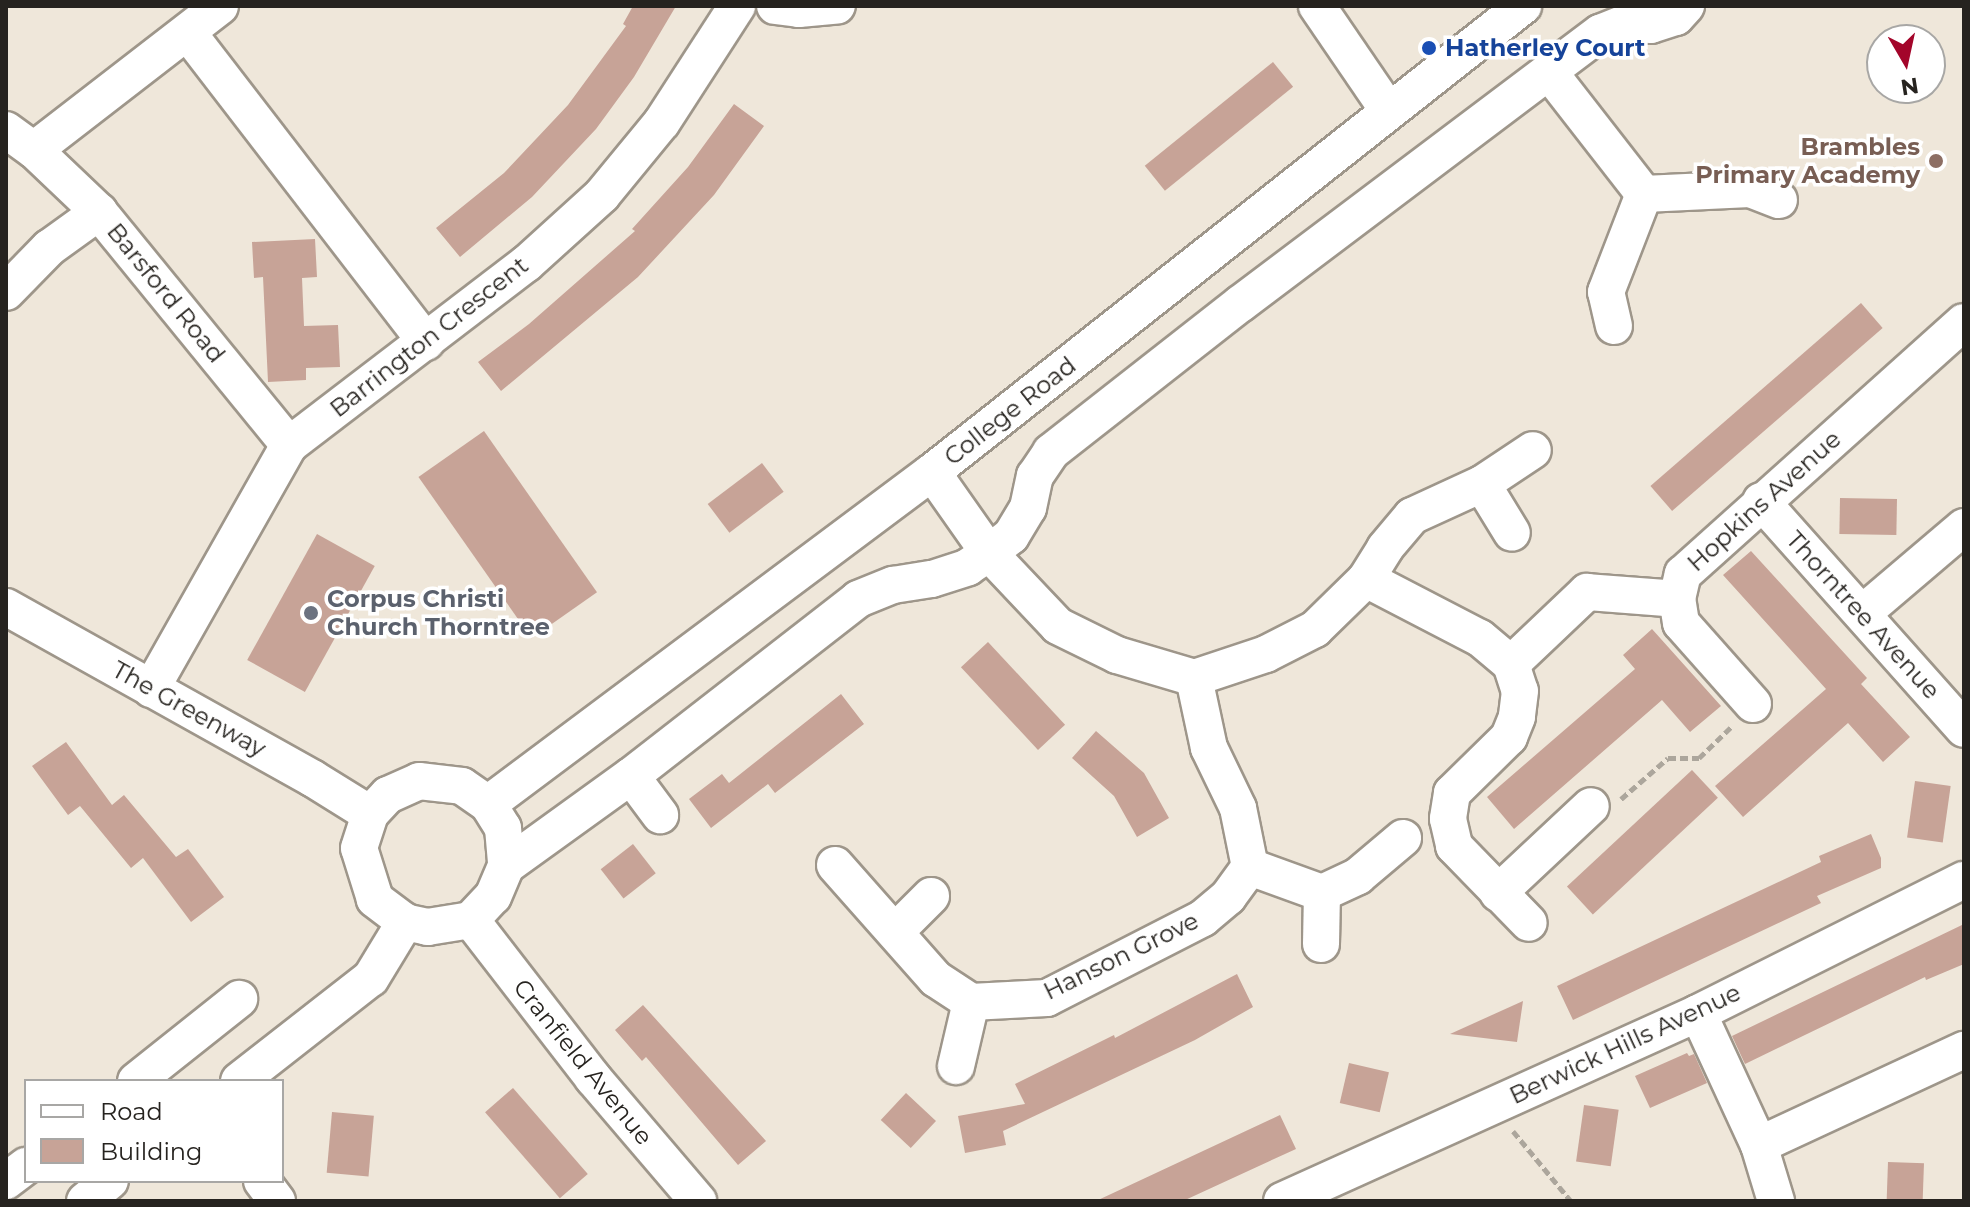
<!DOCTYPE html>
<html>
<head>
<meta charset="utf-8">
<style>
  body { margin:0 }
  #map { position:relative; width:1970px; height:1207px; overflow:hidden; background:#efe7da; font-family:Montserrat,sans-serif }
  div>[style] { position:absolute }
  .building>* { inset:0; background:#c7a397; transform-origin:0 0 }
  .path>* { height:5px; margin-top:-2.5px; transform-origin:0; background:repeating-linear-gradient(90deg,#aca69c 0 8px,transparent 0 12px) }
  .roads { filter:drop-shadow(2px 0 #9e968a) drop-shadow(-2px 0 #9e968a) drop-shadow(0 2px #9e968a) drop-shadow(0 -2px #9e968a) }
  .minor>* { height:36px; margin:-18px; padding:0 18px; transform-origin:18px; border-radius:18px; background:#fff }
  .dots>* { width:22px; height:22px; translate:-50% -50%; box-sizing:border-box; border:4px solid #fff; border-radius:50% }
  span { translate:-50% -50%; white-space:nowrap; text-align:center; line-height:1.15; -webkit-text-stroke:7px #fff; paint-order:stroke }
  .transit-label { font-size:24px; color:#164399; font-weight:700 }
  .left { translate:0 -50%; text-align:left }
  .education-label { font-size:24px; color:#785e54; font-weight:700 }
  .right { translate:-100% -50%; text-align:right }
  .street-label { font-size:24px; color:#26231f }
  .worship-label { font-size:24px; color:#5b616d; font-weight:700 }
  .frame { position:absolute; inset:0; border:8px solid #26231f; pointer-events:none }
  .legend { position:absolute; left:24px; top:1079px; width:260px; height:104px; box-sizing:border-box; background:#fff; border:2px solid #a8a7a5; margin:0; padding:10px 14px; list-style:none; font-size:24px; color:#26231f }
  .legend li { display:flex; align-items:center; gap:16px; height:40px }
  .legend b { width:40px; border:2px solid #a8a7a5 }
  .north { position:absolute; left:1866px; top:24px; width:80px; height:80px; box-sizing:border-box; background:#fff; border:2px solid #a8a7a5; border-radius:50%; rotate:171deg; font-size:22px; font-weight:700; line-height:32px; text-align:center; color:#26231f }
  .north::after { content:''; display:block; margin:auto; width:28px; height:36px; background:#a3052a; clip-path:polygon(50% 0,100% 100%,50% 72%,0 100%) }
</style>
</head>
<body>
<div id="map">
  <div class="building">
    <div style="clip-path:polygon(633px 6px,676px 6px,634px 77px,596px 129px,532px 197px,460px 257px,436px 228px,504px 173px,568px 105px,626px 26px,623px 24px)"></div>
    <div style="left:1273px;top:62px;width:32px;height:165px;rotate:51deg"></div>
    <div style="clip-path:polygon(734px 104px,764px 126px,714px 195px,638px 277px,501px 391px,478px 362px,529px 324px,635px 231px,632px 229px,688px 167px)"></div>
    <div style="clip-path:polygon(315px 239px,317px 277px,302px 278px,304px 326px,338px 325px,340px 367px,306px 368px,306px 380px,268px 382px,263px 277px,254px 278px,252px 242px)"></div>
    <div style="left:1861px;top:303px;width:33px;height:279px;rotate:49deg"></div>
    <div style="left:484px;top:431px;width:197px;height:80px;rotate:55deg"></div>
    <div style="left:762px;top:463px;width:36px;height:68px;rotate:53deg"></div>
    <div style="left:1840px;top:498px;width:57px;height:36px;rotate:1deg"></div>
    <div style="left:317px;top:534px;width:66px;height:144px;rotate:29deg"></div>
    <div style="clip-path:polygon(1751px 551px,1867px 678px,1861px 684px,1910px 737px,1883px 762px,1848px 723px,1743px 817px,1715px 786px,1826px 689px,1723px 575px)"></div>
    <div style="clip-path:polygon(1652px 629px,1721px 706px,1690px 732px,1662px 700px,1514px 829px,1487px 797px,1635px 669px,1623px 655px)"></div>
    <div style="left:988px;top:642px;width:113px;height:37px;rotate:47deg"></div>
    <div style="clip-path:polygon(841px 694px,864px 724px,775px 793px,768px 784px,711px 828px,689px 799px,722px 774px,729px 783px)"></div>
    <div style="clip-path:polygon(1096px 731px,1144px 773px,1169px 818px,1137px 837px,1114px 796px,1072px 758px)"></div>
    <div style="clip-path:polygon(66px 742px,112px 805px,124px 795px,176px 857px,188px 849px,224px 897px,191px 922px,143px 858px,131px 868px,80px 806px,68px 815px,32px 766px)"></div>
    <div style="left:1692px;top:770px;width:38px;height:171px;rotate:47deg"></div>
    <div style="left:1915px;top:781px;width:36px;height:57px;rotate:8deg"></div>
    <div style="clip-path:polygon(1871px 834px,1881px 858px,1881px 868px,1817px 896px,1821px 903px,1573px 1020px,1557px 986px,1821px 862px,1819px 856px)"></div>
    <div style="left:633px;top:844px;width:37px;height:41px;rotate:52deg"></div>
    <div style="clip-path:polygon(1964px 924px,1964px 964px,1926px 980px,1925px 977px,1745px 1064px,1732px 1036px)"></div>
    <div style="clip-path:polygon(1237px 974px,1253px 1007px,1195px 1040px,1003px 1131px,1006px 1145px,965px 1153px,958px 1116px,1025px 1104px,1015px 1084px,1114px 1035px,1115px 1038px)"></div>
    <div style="clip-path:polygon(1523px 1001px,1517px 1042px,1450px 1034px)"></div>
    <div style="clip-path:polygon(643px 1005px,766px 1141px,738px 1165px,646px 1057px,642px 1061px,615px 1030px)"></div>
    <div style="clip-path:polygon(1687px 1053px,1689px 1056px,1694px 1054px,1707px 1083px,1650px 1108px,1635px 1076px)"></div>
    <div style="left:1349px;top:1063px;width:41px;height:41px;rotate:13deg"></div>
    <div style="left:513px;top:1088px;width:114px;height:37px;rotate:49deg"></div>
    <div style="left:906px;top:1093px;width:41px;height:37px;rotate:43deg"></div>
    <div style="left:1584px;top:1105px;width:35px;height:57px;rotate:8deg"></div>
    <div style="left:332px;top:1112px;width:42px;height:61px;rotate:5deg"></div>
    <div style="clip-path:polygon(1280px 1115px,1296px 1149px,1274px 1159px,1183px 1201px,1096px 1201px)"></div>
    <div style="left:1888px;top:1162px;width:36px;height:39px;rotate:2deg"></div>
  </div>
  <div class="path">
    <div style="left:1621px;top:799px;width:62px;rotate:-41.1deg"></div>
    <div style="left:1668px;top:758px;width:31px"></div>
    <div style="left:1699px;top:758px;width:45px;rotate:-44.1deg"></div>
    <div style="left:1513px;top:1131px;width:91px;rotate:50.4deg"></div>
  </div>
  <div class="roads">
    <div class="minor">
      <div style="left:775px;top:6px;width:24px;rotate:7deg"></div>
      <div style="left:799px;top:9px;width:38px;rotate:-5deg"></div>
      <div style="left:1317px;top:6px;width:126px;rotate:55.7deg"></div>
      <div style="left:188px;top:33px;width:390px;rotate:52.4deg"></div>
      <div style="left:1549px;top:72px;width:155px;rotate:52.1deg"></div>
      <div style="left:6px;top:130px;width:34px;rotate:36deg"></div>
      <div style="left:34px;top:150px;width:90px;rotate:43.6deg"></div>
      <div style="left:99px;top:212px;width:301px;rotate:50.8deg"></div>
      <div style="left:34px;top:150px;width:235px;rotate:-37.7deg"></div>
      <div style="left:6px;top:292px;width:62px;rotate:-45.7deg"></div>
      <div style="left:49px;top:248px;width:62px;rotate:-35.8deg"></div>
      <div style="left:1614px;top:326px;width:35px;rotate:-103deg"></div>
      <div style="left:1606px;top:292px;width:105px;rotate:-68.8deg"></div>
      <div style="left:1644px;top:194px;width:106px;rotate:-2.7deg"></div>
      <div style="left:1750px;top:189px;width:31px;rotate:21deg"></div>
      <div style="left:932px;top:472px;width:99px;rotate:54.9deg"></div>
      <div style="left:989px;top:553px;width:100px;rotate:46.6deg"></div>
      <div style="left:1058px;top:626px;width:66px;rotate:26.2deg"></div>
      <div style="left:1117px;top:655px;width:80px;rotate:16.6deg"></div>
      <div style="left:1194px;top:678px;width:76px;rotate:-18.4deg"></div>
      <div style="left:1266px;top:654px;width:55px;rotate:-27deg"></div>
      <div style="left:1315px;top:629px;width:71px;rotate:-44.4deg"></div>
      <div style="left:1366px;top:579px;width:36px;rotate:-58deg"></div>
      <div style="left:1385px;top:548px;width:42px;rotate:-49.8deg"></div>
      <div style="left:1412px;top:516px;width:77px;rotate:-24.6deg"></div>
      <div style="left:1482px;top:484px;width:61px;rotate:-33.7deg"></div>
      <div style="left:1482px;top:484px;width:57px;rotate:58.5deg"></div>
      <div style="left:1761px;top:501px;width:305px;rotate:48.3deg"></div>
      <div style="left:1366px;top:579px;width:128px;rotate:27.4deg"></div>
      <div style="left:1480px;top:638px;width:40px;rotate:40deg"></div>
      <div style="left:1511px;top:664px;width:28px;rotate:72deg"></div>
      <div style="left:1520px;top:691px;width:26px;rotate:97deg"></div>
      <div style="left:1517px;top:717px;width:22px;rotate:112deg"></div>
      <div style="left:1509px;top:737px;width:80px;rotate:135.5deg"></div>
      <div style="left:1452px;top:793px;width:26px;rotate:99deg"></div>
      <div style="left:1448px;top:819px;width:28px;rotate:77deg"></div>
      <div style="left:1454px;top:846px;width:107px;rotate:45.8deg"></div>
      <div style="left:6px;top:607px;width:351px;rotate:29.2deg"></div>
      <div style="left:312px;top:778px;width:68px;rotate:31.8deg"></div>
      <div style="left:1864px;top:612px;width:131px;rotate:-40.4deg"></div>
      <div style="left:1511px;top:664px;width:105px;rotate:-43.5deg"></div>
      <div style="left:1587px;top:592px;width:90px;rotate:4.4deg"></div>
      <div style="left:151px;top:689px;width:280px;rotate:-60.5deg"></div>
      <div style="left:289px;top:445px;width:298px;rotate:-37.4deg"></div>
      <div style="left:526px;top:264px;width:103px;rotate:-42.2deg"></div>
      <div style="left:602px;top:195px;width:94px;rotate:-50.6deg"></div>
      <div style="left:662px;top:122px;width:138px;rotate:-57.1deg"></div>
      <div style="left:1753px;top:704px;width:108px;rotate:-131.6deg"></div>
      <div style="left:1681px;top:623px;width:24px;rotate:-99deg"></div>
      <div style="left:1677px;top:599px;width:26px;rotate:-77deg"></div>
      <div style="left:1683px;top:574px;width:377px;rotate:-41.9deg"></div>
      <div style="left:631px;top:776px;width:49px;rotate:53.4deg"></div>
      <div style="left:419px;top:781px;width:43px;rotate:6.6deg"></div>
      <div style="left:462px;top:786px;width:32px;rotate:35deg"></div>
      <div style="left:488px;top:804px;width:28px;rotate:58deg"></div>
      <div style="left:503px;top:828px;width:38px;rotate:85deg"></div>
      <div style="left:506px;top:866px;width:33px;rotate:113deg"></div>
      <div style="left:493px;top:896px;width:33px;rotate:133deg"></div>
      <div style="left:471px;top:920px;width:44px;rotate:170.8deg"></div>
      <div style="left:428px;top:927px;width:24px;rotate:-168deg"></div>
      <div style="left:405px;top:922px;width:38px;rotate:-143deg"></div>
      <div style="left:375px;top:899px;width:53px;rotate:-107.4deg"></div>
      <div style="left:359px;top:848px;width:36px;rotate:-72deg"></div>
      <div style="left:370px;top:814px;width:26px;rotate:-47deg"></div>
      <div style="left:388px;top:795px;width:34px;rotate:-24deg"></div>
      <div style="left:488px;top:804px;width:554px;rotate:-36.79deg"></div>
      <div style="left:932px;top:472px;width:753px;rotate:-38.26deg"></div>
      <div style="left:835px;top:865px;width:152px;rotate:48.5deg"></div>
      <div style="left:936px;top:979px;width:42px;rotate:33.3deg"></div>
      <div style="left:971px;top:1002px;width:76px;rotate:-3deg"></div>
      <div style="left:1047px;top:998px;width:175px;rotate:-27.1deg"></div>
      <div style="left:1203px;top:918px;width:33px;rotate:-40deg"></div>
      <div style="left:1228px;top:897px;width:37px;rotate:-54deg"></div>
      <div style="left:1250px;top:867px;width:60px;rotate:-101.5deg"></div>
      <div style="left:1238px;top:808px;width:67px;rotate:-115.8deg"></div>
      <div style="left:1209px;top:748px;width:72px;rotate:-102.1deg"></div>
      <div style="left:506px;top:866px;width:154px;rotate:-35.8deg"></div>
      <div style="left:631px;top:776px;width:288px;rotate:-37.9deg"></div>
      <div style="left:858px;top:599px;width:38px;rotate:-22deg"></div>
      <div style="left:893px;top:585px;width:39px;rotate:-9deg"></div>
      <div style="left:932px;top:579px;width:38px;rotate:-18deg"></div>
      <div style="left:968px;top:567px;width:25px;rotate:-34deg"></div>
      <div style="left:989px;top:553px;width:28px;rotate:-38deg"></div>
      <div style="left:1011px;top:536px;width:33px;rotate:-59deg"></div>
      <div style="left:1028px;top:508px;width:33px;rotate:-78deg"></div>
      <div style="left:1035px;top:476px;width:29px;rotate:-56deg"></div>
      <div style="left:1051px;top:452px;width:240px;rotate:-38.1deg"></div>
      <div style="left:1240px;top:304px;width:451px;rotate:-37deg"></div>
      <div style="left:1600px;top:33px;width:29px;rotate:-22deg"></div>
      <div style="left:1627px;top:22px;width:24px;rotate:7deg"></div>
      <div style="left:1651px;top:25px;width:26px;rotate:-18deg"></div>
      <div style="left:1676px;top:17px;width:15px;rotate:-48deg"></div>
      <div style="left:1250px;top:867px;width:77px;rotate:19.9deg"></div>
      <div style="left:1322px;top:893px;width:40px;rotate:-25deg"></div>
      <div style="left:1358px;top:876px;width:59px;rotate:-40.2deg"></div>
      <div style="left:1498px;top:893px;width:127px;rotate:-43.1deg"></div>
      <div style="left:471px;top:920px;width:200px;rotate:52.3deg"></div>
      <div style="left:593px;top:1078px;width:162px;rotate:49.5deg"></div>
      <div style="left:895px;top:932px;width:51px;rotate:-45deg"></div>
      <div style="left:1321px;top:944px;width:51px;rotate:-88.9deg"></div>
      <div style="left:1698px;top:1013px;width:145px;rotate:65.2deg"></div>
      <div style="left:1759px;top:1145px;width:59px;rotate:73.1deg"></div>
      <div style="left:956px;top:1066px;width:66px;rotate:-76.8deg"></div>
      <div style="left:136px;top:1081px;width:132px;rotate:-38.5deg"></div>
      <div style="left:239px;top:1081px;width:167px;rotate:-38deg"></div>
      <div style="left:371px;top:978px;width:66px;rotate:-58.7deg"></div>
      <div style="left:1759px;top:1145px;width:226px;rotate:-24.9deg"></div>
      <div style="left:6px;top:1181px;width:25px;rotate:-37deg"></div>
      <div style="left:262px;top:1181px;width:25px;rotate:53deg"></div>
      <div style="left:85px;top:1201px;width:32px;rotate:-39deg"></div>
      <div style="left:1282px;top:1201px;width:457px;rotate:-24.3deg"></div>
      <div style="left:1698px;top:1013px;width:297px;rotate:-26.6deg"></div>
    </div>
  </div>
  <div class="dots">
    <div style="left:1429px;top:48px;background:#1a4fb4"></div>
    <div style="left:1936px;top:161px;background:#8d6e63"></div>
    <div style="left:311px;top:613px;background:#6b7280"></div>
  </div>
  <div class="transit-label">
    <span class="left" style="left:1445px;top:48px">Hatherley Court</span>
  </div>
  <div class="education-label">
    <span class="right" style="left:1920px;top:161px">Brambles<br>Primary Academy</span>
  </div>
  <div class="street-label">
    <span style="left:166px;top:293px;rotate:51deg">Barsford Road</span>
    <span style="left:429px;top:337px;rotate:-38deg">Barrington Crescent</span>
    <span style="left:1010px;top:411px;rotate:-38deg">College Road</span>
    <span style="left:1764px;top:501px;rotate:-42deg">Hopkins Avenue</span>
    <span style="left:1863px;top:615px;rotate:48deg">Thorntree Avenue</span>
    <span style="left:189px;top:709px;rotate:29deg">The Greenway</span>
    <span style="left:1121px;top:956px;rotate:-26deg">Hanson Grove</span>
    <span style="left:1625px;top:1044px;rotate:-25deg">Berwick Hills Avenue</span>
    <span style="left:583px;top:1062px;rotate:51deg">Cranfield Avenue</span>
  </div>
  <div class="worship-label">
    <span class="left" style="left:327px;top:613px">Corpus Christi<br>Church Thorntree</span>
  </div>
  <div class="frame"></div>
  <ul class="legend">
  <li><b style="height:10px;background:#fff"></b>Road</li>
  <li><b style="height:22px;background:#c7a397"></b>Building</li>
  </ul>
  <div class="north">N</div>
</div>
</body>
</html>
